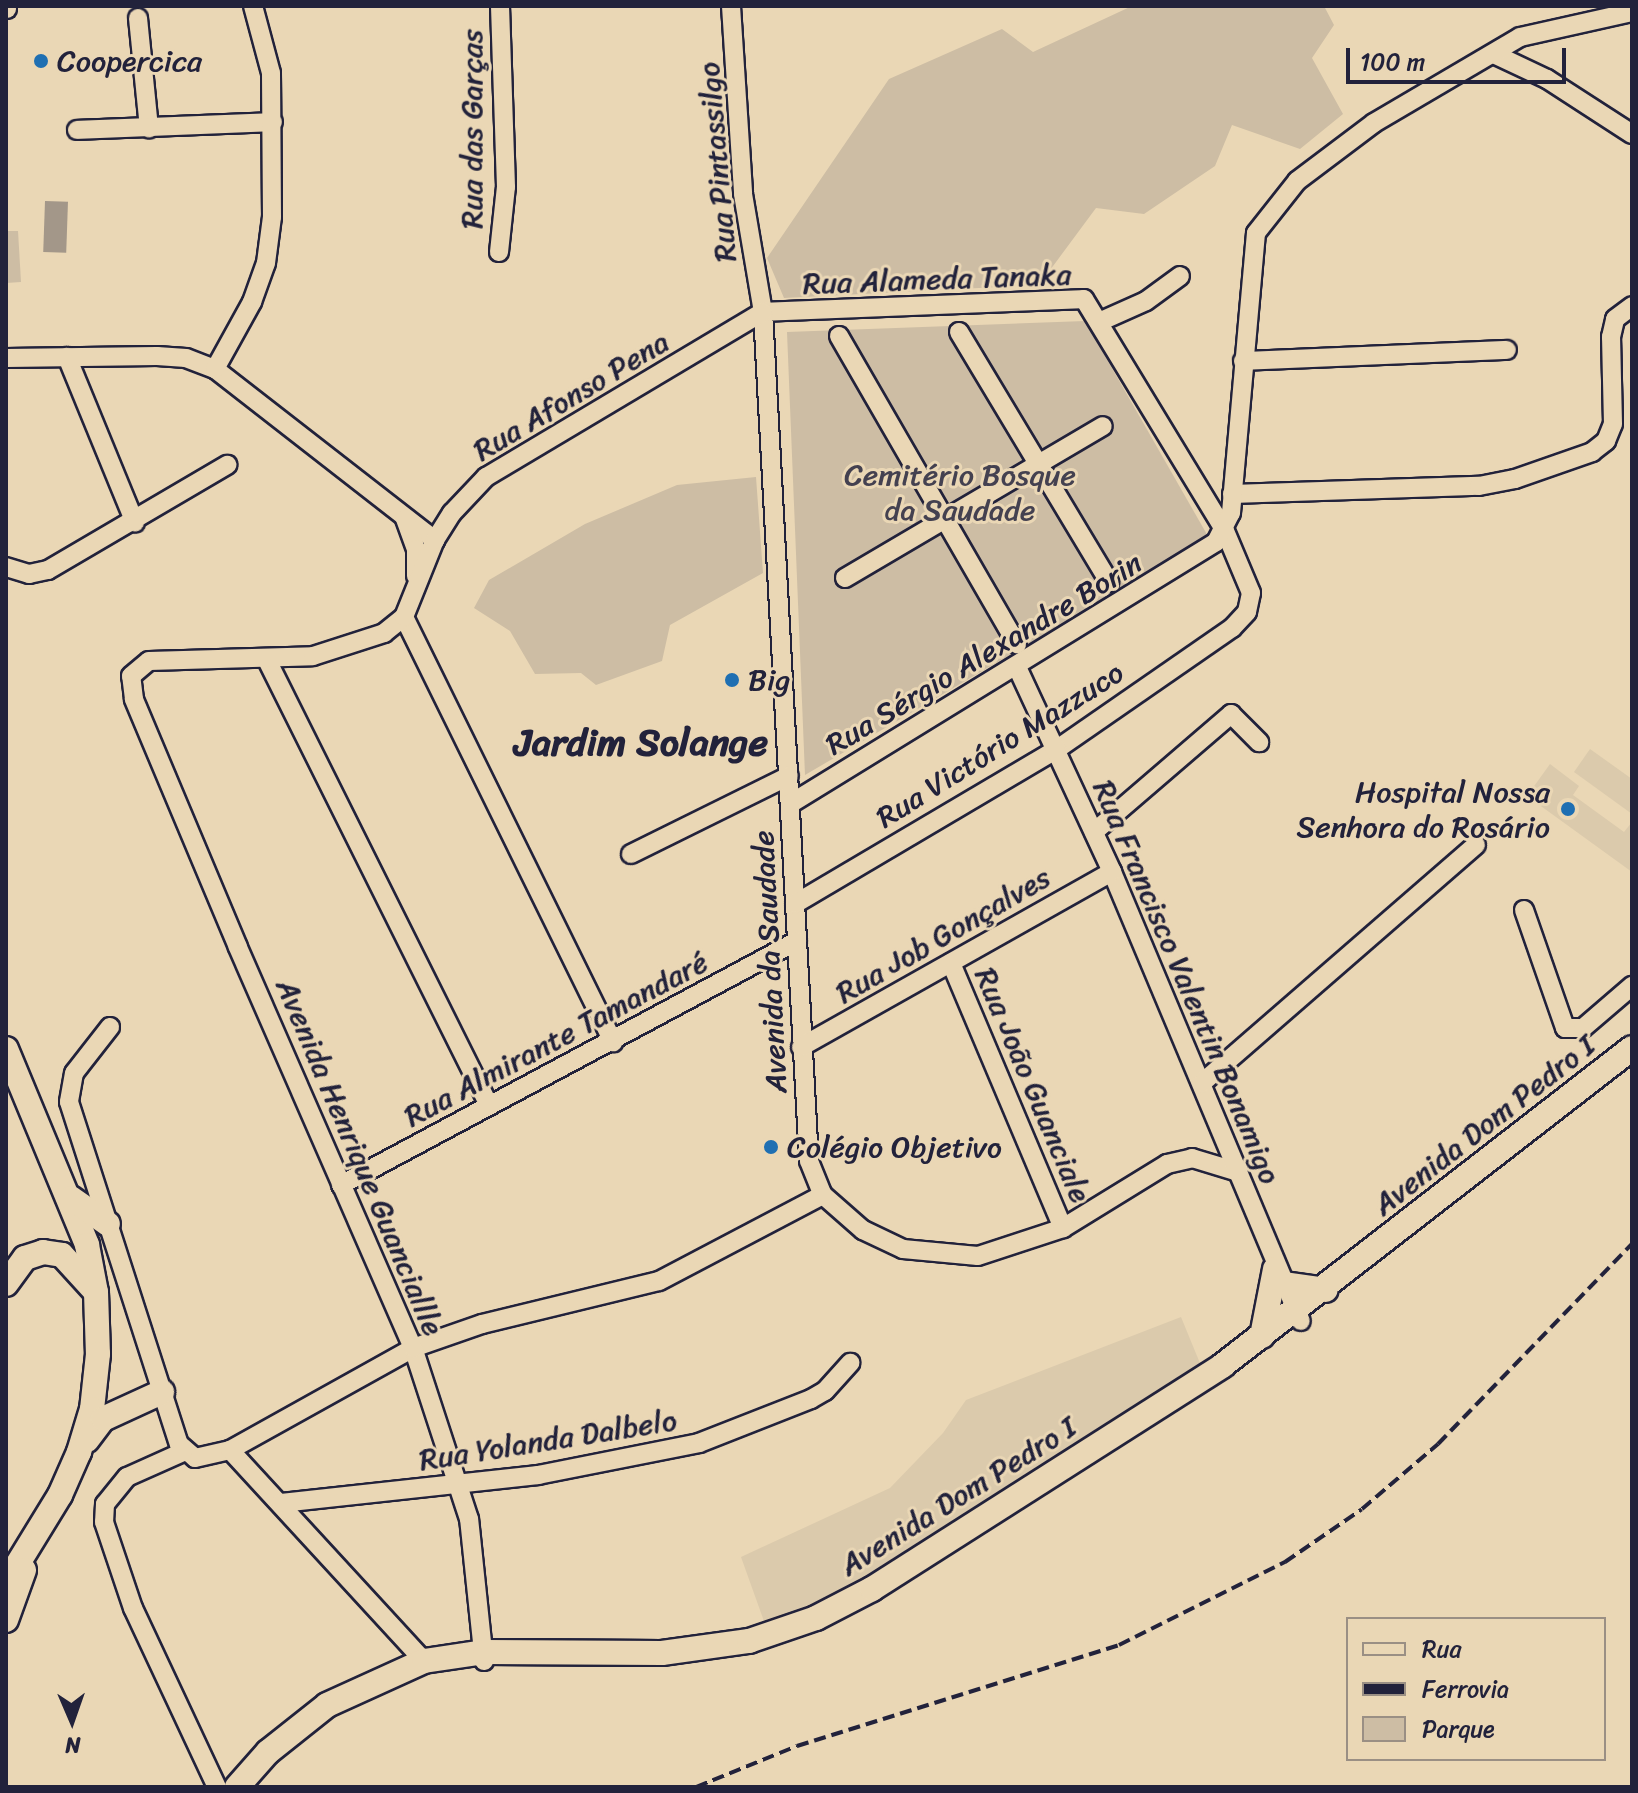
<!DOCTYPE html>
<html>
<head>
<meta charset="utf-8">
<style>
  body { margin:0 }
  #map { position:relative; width:1638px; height:1793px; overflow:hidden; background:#ead7b5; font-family:Sriracha,sans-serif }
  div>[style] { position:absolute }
  .built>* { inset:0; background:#dbcaac }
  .green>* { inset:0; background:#cdbda4 }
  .water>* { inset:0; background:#a39789; transform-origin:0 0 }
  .roads { filter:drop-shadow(2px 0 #22223b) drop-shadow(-2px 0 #22223b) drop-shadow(0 2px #22223b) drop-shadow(0 -2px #22223b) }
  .minor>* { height:18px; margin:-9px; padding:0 9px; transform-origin:9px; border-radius:9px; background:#ead7b5 }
  .major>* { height:24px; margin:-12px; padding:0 12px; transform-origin:12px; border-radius:12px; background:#ead7b5 }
  .rail>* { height:4px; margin-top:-2px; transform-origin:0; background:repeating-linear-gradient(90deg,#22223b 0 12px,transparent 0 18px) }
  .dots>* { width:22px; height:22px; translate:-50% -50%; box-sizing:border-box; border:4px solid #ead7b5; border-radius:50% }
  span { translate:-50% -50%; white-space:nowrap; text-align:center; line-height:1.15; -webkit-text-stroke:6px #ead7b5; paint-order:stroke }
  .poi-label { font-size:30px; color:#22223b }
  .left { translate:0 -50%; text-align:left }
  .right { translate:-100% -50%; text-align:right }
  .street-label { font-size:30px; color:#22223b }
  .park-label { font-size:30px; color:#444150 }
  .district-label { font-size:38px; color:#22223b; font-weight:700 }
  .frame { position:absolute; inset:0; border:8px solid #22223b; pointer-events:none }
  .legend { position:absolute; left:1346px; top:1617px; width:260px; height:144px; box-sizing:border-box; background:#ead7b5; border:2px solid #9a8f84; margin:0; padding:10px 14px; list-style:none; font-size:24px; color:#22223b }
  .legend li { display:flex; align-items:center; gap:16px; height:40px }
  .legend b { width:40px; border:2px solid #9a8f84 }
  .north { position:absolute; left:32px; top:1681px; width:80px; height:80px; -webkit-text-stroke:6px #ead7b5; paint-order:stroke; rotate:178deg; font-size:22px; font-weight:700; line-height:32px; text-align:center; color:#22223b }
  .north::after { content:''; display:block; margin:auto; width:28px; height:36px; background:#22223b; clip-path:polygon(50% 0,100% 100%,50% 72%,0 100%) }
  .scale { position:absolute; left:1346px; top:48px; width:220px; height:36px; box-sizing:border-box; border:4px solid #22223b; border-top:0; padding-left:10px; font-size:24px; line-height:28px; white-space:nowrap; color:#22223b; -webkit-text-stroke:6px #ead7b5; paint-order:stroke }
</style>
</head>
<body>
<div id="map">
  <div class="built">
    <div style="clip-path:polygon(1590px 749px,1632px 779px,1632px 814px,1574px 772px)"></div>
    <div style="clip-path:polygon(1550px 764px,1579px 786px,1573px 795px,1624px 832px,1632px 822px,1632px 872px,1527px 796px)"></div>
    <div style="clip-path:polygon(1181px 1317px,1204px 1373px,812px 1612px,765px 1624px,741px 1557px,890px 1488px,943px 1433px,966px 1400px)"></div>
  </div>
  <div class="green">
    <div style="clip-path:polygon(1132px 6px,1324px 6px,1334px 25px,1312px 58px,1343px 114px,1300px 149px,1232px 125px,1215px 166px,1144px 214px,1096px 208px,1039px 285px,784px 298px,767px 258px,889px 79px,1002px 29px,1033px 52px)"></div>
    <div style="clip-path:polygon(6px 231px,18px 231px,21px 282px,6px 283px)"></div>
    <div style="clip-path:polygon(1085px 321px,1209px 538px,805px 775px,787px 332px)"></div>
    <div style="clip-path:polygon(756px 477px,763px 573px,670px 625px,662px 661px,596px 685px,581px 673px,535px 674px,510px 631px,474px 608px,489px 580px,585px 524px,677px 485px)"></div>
  </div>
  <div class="water">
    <div style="left:45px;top:201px;width:23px;height:51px;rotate:2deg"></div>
  </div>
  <div class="roads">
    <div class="minor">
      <div style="left:731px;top:6px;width:188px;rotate:86.3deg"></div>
      <div style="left:743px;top:194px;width:120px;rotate:80.4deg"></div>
      <div style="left:763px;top:312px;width:850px;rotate:86.9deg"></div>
      <div style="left:809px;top:1161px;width:37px;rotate:68deg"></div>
      <div style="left:823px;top:1195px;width:53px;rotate:41.2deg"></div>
      <div style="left:863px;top:1230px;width:44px;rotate:25.4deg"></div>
      <div style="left:903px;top:1249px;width:75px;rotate:5.3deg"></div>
      <div style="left:978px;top:1256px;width:89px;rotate:-18.2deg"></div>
      <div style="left:1063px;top:1228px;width:122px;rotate:-31.6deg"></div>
      <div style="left:1167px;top:1164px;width:26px;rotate:-13deg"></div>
      <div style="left:1192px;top:1158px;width:48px;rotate:16.9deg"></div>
      <div style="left:6px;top:9px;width:1px"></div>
      <div style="left:138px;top:18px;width:111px;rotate:84.3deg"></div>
      <div style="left:1496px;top:55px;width:56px;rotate:25.2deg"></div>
      <div style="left:1547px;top:79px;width:101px;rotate:32.9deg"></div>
      <div style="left:77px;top:130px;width:196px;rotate:-2.3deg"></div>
      <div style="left:499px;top:252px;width:65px;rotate:-83.9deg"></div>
      <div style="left:506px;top:187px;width:181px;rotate:-91.9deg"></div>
      <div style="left:763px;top:312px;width:321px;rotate:-2.3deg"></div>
      <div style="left:1084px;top:299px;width:271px;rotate:58.7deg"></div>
      <div style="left:1225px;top:531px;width:67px;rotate:67.2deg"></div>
      <div style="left:1251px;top:593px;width:19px;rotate:102deg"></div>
      <div style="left:1247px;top:612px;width:22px;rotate:133deg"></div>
      <div style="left:1232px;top:628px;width:213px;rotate:145.3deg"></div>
      <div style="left:1057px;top:749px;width:304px;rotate:149.4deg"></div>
      <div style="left:1099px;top:322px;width:51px;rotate:-24.1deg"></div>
      <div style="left:1146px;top:301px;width:42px;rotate:-36.3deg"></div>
      <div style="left:959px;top:332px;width:292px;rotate:59deg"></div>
      <div style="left:839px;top:336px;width:356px;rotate:60deg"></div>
      <div style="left:67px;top:357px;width:179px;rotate:67.7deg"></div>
      <div style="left:6px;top:358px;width:151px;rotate:-0.8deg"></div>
      <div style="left:157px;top:356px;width:29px;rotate:4deg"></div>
      <div style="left:186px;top:358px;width:31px;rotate:21deg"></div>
      <div style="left:215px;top:369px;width:279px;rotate:37.9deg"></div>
      <div style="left:1243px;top:361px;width:264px;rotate:-2.4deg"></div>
      <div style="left:215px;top:369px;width:77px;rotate:-61.1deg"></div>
      <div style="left:252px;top:302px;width:41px;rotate:-70.3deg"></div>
      <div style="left:266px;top:263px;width:46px;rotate:-82.6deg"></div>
      <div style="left:272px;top:217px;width:144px;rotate:-90.4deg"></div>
      <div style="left:271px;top:73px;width:69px;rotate:-105deg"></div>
      <div style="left:1232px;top:494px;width:247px;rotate:-1.9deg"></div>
      <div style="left:1479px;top:486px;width:37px;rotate:-11deg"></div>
      <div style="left:1515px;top:479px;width:82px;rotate:-19.3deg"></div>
      <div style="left:1592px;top:452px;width:18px;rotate:-38deg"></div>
      <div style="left:1606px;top:441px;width:18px;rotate:-68deg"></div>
      <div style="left:1613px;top:424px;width:87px;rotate:-91.3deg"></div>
      <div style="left:1611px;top:337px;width:18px;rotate:-77deg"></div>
      <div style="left:1615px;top:319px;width:21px;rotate:-37deg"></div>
      <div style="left:405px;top:519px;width:32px;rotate:70deg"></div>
      <div style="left:416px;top:549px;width:27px;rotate:90deg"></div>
      <div style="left:6px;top:567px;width:24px;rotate:17deg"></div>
      <div style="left:29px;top:574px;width:19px;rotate:-12deg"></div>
      <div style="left:48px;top:570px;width:208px;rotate:-30.4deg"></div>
      <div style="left:845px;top:578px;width:299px;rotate:-30.5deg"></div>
      <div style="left:404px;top:617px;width:474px;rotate:63.8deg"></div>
      <div style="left:267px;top:660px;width:498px;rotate:63.5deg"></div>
      <div style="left:1017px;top:667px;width:226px;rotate:65.1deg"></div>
      <div style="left:1112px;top:872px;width:487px;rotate:67.2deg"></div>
      <div style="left:790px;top:804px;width:500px;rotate:-31.59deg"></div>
      <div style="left:1216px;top:542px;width:33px;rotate:-63deg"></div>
      <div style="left:1231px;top:513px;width:281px;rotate:-84.9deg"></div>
      <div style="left:1256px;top:233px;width:66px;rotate:-51.7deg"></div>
      <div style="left:1297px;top:181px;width:96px;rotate:-37deg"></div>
      <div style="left:1374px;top:123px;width:169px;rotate:-30.5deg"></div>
      <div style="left:1520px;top:37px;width:115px;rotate:-12.6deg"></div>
      <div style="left:1094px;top:832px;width:181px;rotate:-40.7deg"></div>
      <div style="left:1231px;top:714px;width:40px;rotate:45deg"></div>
      <div style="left:631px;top:854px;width:176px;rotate:-26.3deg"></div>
      <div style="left:1524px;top:910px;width:125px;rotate:70.8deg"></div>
      <div style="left:1565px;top:1028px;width:18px"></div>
      <div style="left:1583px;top:1028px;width:65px;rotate:-40.6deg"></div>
      <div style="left:951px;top:963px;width:288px;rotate:67.1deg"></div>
      <div style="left:110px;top:1027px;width:58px;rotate:128deg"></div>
      <div style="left:74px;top:1073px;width:29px;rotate:100deg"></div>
      <div style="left:69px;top:1102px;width:359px;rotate:72.2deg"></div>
      <div style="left:179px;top:1444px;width:21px;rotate:41deg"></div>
      <div style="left:195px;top:1458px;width:36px;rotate:-13deg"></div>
      <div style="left:230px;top:1450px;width:210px;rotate:-29.1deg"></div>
      <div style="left:413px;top:1348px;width:73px;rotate:-19.2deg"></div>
      <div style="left:482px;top:1324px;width:182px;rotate:-13.7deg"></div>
      <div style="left:659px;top:1281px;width:185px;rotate:-27.7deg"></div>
      <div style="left:801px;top:1047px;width:357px;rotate:-29.4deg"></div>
      <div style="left:1202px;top:1083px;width:363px;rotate:-41deg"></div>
      <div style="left:341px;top:1185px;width:517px;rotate:-28.15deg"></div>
      <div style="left:230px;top:1450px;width:287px;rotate:47.4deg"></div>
      <div style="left:183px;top:1452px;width:61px;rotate:155.9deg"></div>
      <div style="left:127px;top:1477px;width:35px;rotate:129deg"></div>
      <div style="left:105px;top:1504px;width:18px;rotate:93deg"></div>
      <div style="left:104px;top:1522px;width:91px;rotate:71.4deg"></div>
      <div style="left:133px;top:1608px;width:198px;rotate:64.9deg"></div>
      <div style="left:281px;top:1503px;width:259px;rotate:-6.2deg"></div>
      <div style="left:538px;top:1475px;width:164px;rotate:-11.2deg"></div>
      <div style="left:699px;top:1443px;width:120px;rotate:-21.4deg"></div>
      <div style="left:811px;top:1399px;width:16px;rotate:-30deg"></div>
      <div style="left:825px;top:1391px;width:38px;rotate:-48deg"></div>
      <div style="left:484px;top:1661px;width:143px;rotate:-96deg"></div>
      <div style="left:469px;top:1519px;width:180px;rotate:-108.1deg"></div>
      <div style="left:413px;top:1348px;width:438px;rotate:-113.6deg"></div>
      <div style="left:238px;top:947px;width:269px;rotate:-112.8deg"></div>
      <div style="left:134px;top:699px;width:23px;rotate:-97deg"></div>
      <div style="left:131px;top:676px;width:23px;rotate:-40deg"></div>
      <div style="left:149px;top:661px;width:164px;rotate:-1.7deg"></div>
      <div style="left:313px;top:656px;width:75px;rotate:-17.9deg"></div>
      <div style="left:384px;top:633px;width:26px;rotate:-39deg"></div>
      <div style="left:404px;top:617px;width:83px;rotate:-68.1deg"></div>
      <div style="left:435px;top:540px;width:32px;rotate:-58deg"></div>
      <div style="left:452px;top:513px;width:50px;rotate:-46.6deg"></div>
      <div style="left:486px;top:477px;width:322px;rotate:-30.8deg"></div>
    </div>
    <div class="major">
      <div style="left:6px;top:1049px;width:212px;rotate:67.5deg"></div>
      <div style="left:87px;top:1245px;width:48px;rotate:79.2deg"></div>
      <div style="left:96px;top:1292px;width:62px;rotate:88.2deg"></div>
      <div style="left:98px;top:1354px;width:55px;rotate:96.2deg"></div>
      <div style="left:92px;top:1409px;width:45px;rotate:106.8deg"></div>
      <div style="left:79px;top:1452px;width:47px;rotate:113.8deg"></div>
      <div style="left:60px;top:1495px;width:103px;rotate:121.5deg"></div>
      <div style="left:71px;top:1198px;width:45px;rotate:35.1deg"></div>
      <div style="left:6px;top:1284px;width:32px;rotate:-54deg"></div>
      <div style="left:25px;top:1258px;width:19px;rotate:-18deg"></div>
      <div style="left:43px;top:1252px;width:19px;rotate:9deg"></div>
      <div style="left:62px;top:1255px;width:47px;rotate:47.6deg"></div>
      <div style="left:1283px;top:1284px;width:43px;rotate:7.9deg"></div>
      <div style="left:1262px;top:1336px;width:68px;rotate:-79deg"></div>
      <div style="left:87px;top:1440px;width:26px;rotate:-53deg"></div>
      <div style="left:103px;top:1419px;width:65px;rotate:-24.6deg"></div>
      <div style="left:6px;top:1620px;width:53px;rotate:-70.2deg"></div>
      <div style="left:237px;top:1787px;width:47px;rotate:-48.5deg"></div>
      <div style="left:268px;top:1752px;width:75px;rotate:-38.5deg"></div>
      <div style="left:327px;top:1705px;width:107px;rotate:-24.4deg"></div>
      <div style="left:424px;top:1661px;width:62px;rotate:-8.4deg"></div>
      <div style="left:485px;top:1652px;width:177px;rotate:0.3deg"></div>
      <div style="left:662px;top:1653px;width:88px;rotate:-7.9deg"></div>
      <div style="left:749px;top:1641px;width:71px;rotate:-18.9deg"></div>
      <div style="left:816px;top:1618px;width:63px;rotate:-27.4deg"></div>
      <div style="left:872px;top:1589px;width:416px;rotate:-32.5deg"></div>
      <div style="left:1223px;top:1365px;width:517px;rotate:-37.78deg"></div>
    </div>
  </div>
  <div class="rail">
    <div style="left:696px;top:1787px;width:109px;rotate:-22.1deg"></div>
    <div style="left:797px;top:1746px;width:337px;rotate:-17.4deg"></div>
    <div style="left:1119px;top:1645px;width:186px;rotate:-26.6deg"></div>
    <div style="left:1285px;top:1562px;width:93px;rotate:-34.5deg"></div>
    <div style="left:1362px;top:1509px;width:100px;rotate:-40.5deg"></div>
    <div style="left:1438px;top:1444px;width:279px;rotate:-45.9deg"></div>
  </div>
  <div class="dots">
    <div style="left:41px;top:61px;background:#1f6fb2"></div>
    <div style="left:732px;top:680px;background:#1f6fb2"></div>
    <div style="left:1568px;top:809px;background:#1f6fb2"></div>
    <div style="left:771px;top:1147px;background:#1f6fb2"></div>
  </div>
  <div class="poi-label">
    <span class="left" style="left:57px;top:61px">Coopercica</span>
    <span class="left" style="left:748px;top:680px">Big</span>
    <span class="right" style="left:1550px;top:809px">Hospital Nossa<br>Senhora do Rosário</span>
    <span class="left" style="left:787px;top:1147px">Colégio Objetivo</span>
  </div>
  <div class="street-label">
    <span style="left:472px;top:129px;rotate:-90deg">Rua das Garças</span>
    <span style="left:717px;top:162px;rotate:-95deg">Rua Pintassilgo</span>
    <span style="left:937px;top:279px;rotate:-2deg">Rua Alameda Tanaka</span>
    <span style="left:571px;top:396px;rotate:-31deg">Rua Afonso Pena</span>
    <span style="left:984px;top:654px;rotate:-31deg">Rua Sérgio Alexandre Borin</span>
    <span style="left:1000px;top:745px;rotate:-32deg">Rua Victório Mazzuco</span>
    <span style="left:943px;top:935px;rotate:-30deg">Rua Job Gonçalves</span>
    <span style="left:770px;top:962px;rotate:-93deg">Avenida da Saudade</span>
    <span style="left:1187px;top:982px;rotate:67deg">Rua Francisco Valentin Bonamigo</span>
    <span style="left:556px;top:1039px;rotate:-28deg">Rua Almirante Tamandaré</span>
    <span style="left:1033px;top:1085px;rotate:67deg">Rua João Guanciale</span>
    <span style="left:1484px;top:1125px;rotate:-38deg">Avenida Dom Pedro I</span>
    <span style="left:360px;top:1157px;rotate:67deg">Avenida Henrique Guanciallle</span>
    <span style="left:548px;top:1440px;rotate:-9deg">Rua Yolanda Dalbelo</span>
    <span style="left:958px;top:1496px;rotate:-32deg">Avenida Dom Pedro I</span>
  </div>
  <div class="park-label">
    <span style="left:960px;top:492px">Cemitério Bosque<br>da Saudade</span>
  </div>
  <div class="district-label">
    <span style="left:641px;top:743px">Jardim Solange</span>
  </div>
  <div class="frame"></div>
  <ul class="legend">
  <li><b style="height:10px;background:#ead7b5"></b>Rua</li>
  <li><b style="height:10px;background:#22223b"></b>Ferrovia</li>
  <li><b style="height:22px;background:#cdbda4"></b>Parque</li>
  </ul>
  <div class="north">N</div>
  <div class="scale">100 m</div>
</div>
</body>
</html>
